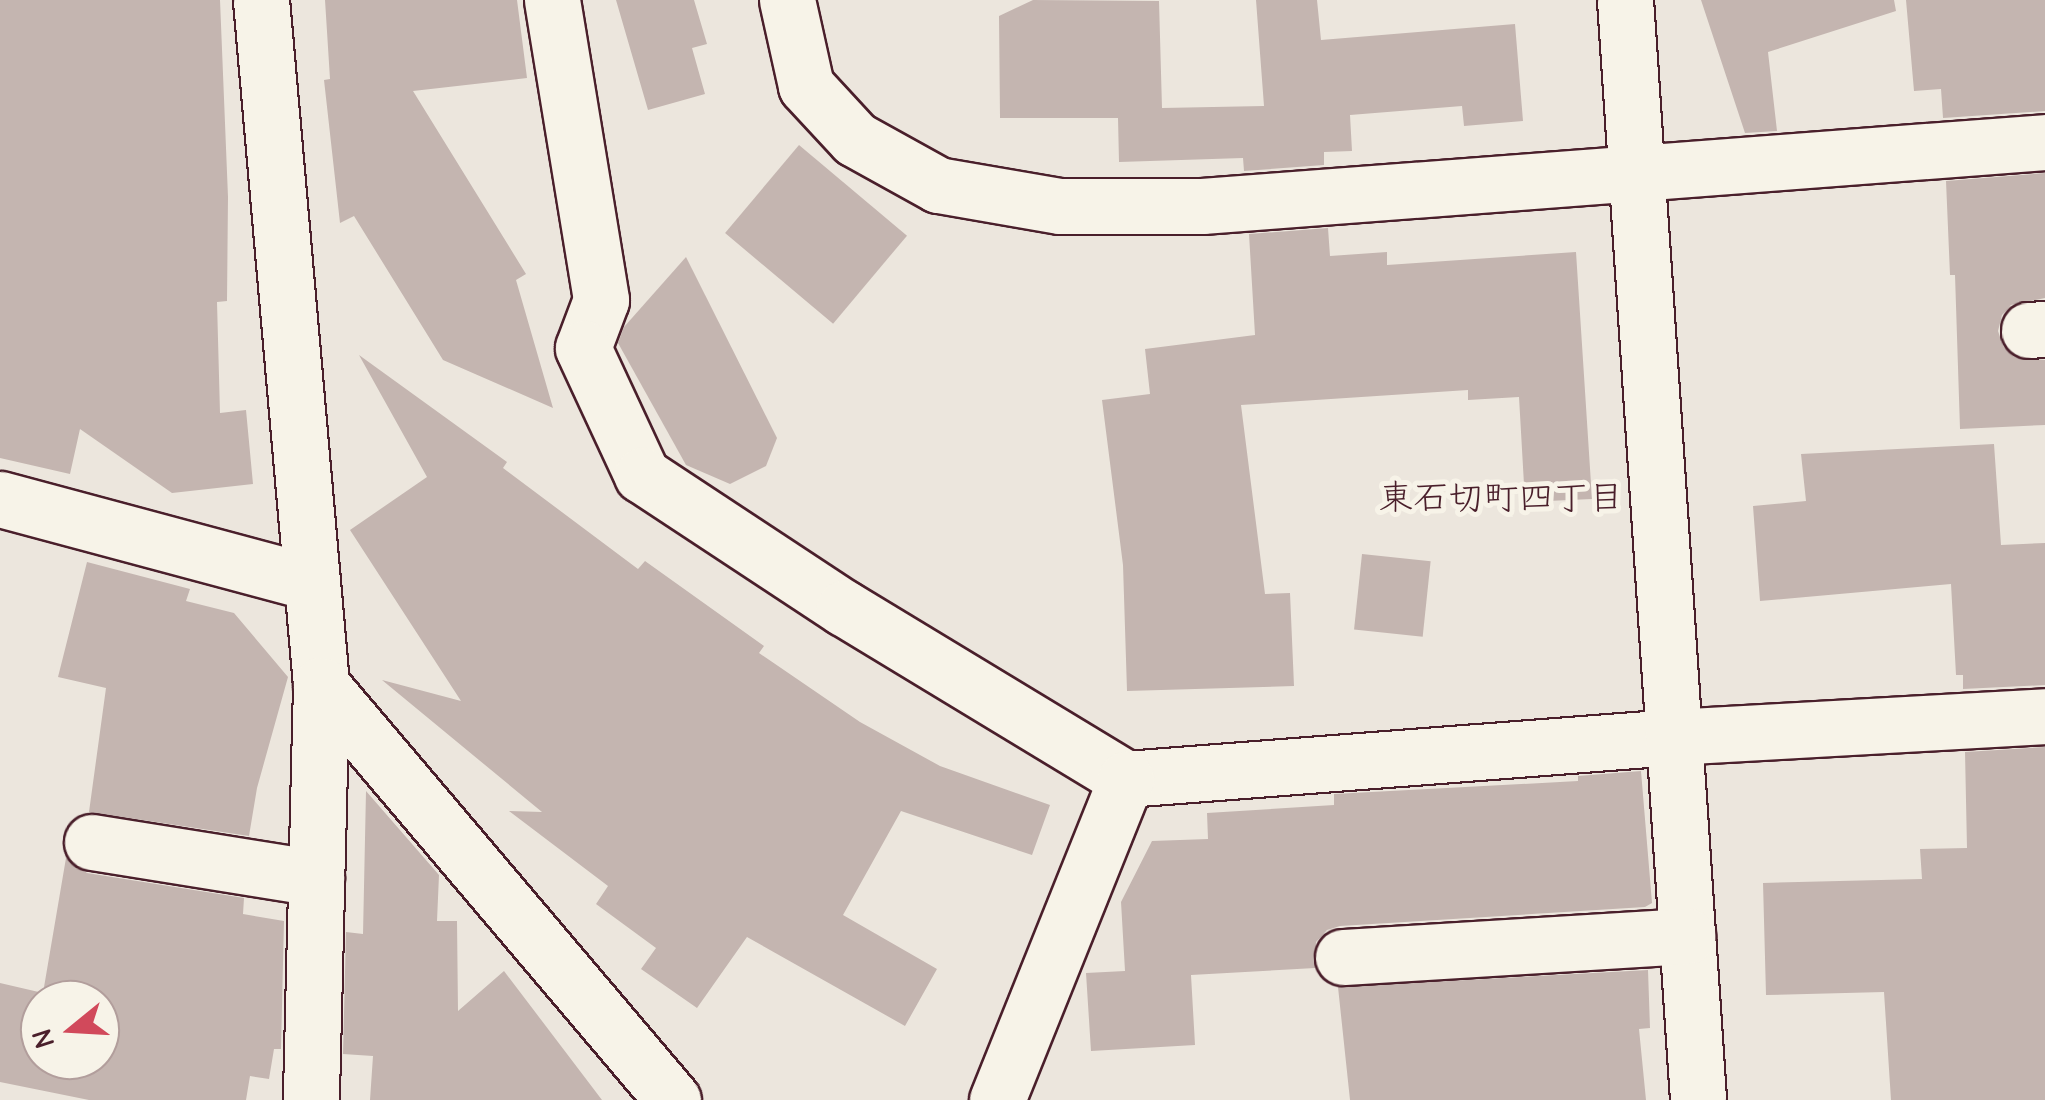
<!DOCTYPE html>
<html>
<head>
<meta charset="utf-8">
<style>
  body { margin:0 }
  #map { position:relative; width:2045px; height:1100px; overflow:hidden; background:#ece6dd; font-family:"Comic Neue","Klee One",sans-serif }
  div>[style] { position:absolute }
  .building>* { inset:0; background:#c4b5b0; transform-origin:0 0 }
  .roads { filter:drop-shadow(2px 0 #4a1f2b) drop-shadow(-2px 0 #4a1f2b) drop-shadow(0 2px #4a1f2b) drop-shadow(0 -2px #4a1f2b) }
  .minor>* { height:55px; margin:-27.5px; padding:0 27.5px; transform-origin:27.5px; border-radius:27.5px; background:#f7f3e8 }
  .tertiary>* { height:55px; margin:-27.5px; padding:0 27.5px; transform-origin:27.5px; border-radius:27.5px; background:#f7f3e8 }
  span { translate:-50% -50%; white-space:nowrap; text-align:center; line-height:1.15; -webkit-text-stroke:10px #f7f3e8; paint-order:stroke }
  .neighbourhood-label { font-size:35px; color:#4a1f2b }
  .north { position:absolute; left:20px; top:980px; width:100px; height:100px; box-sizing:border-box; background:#f7f3e8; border:2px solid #b29e9c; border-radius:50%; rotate:252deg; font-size:28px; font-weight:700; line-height:40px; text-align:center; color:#4a1f2b }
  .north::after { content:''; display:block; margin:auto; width:35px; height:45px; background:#d1495b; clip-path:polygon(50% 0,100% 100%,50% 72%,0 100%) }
</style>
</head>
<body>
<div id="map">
  <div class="building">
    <div style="clip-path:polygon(0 0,220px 0,228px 197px,227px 301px,217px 302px,220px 413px,246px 410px,253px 484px,172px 493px,80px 429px,70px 474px,0 458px)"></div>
    <div style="clip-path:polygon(325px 0,517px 0,527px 78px,413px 91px,526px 274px,516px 280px,553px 408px,443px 360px,354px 216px,340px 223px,324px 80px,330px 79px)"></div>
    <div style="clip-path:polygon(616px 0,694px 0,707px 44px,692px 48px,705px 94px,648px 110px)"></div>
    <div style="clip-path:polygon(1033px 0,1159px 1px,1162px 108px,1264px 106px,1256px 0,1317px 0,1321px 40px,1515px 24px,1523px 121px,1464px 126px,1462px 106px,1350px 115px,1352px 151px,1324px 152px,1324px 165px,1244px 171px,1243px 158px,1119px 162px,1118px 118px,1000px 118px,999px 16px)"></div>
    <div style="clip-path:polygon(1701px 0,1894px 0,1896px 11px,1768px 52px,1777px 131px,1745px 133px)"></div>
    <div style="clip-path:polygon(1906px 0,2045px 0,2045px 111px,1943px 118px,1941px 89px,1914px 91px)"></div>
    <div style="left:799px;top:145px;width:141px;height:115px;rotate:40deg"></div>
    <div style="clip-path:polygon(2045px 173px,2045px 298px,2011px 305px,2002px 315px,1998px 331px,2003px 346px,2014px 357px,2045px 360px,2045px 425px,1960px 429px,1955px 275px,1950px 275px,1946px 181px)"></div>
    <div style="clip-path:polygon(1328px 228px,1330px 256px,1387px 252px,1387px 265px,1576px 252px,1592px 499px,1525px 502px,1519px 397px,1468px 400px,1468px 390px,1241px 405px,1265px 594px,1290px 593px,1294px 686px,1127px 691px,1123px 565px,1102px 400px,1150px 394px,1145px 349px,1255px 335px,1249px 234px)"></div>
    <div style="clip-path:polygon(686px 257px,777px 438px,766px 466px,730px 484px,686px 465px,618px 343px,624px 327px)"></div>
    <div style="clip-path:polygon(359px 355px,507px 462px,503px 468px,638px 569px,645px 561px,764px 646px,759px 653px,860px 722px,940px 766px,1050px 805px,1032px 855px,901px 811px,843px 915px,937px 969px,905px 1026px,747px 937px,697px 1008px,641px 969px,656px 948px,596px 904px,608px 886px,509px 811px,542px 812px,382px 680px,461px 701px,350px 530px,427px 477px)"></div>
    <div style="clip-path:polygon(1994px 444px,2001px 545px,2045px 543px,2045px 685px,1963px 689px,1963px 675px,1956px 675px,1951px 584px,1760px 601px,1753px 506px,1806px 501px,1801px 454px)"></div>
    <div style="left:1362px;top:554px;width:69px;height:76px;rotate:6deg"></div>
    <div style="clip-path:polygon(87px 562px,190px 589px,186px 601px,234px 613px,288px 677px,257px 788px,249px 836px,89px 812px,106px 688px,58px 677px)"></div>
    <div style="clip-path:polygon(2045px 747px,2045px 1100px,1891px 1100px,1884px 992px,1766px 995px,1763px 883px,1922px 879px,1920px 849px,1967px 848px,1965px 752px)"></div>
    <div style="clip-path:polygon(1641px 771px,1652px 903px,1645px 907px,1340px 926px,1327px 930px,1316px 942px,1315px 968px,1191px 975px,1195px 1045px,1091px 1051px,1086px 973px,1125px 971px,1121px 902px,1152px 841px,1208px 839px,1207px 813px,1334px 805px,1334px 794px,1578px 781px,1578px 776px)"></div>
    <div style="clip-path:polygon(366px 791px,439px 875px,437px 921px,457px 921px,458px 1011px,504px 971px,602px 1100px,370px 1100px,373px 1056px,343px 1054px,346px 932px,363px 934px)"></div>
    <div style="clip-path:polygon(evenodd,66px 858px,87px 873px,244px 898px,243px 914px,284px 921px,281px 1049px,274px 1049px,269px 1079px,250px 1076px,246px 1100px,89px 1100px,0 1082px,0 983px,43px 993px,66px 858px,40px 1000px,100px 1000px,100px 1060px,40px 1060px,40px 1000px)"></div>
    <div style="clip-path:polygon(1648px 970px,1650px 1028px,1639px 1029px,1646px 1100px,1350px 1100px,1338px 987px)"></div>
  </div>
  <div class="roads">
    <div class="minor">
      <div style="left:552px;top:0;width:304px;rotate:80.7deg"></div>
      <div style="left:601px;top:300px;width:51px;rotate:110.6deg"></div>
      <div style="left:583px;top:348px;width:140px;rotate:65.1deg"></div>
      <div style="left:642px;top:475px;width:242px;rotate:33.4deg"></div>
      <div style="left:844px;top:608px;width:330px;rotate:31.2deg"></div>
      <div style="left:1126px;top:779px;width:549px;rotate:-4.39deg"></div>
      <div style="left:1673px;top:737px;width:373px;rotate:-3.2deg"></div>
      <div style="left:787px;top:0;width:88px;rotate:77.5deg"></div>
      <div style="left:806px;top:86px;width:72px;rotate:47.2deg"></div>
      <div style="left:855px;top:139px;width:95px;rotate:29deg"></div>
      <div style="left:938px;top:185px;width:124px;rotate:9.8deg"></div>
      <div style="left:1060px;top:206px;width:142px"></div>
      <div style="left:1202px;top:206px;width:845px;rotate:-4.34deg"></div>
      <div style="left:1625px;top:0;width:1102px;rotate:86.2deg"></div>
      <div style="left:2029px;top:330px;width:16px;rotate:-4deg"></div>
      <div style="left:0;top:499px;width:321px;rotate:15deg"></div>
      <div style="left:321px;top:685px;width:544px;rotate:49.7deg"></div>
      <div style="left:92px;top:842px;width:227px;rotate:9.1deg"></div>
      <div style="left:1343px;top:957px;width:345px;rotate:-3.5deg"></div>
      <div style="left:997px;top:1100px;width:346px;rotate:-68.1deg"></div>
    </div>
    <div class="tertiary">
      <div style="left:261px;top:0;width:688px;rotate:84.99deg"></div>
      <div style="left:321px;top:685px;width:415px;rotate:91.4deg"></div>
    </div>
  </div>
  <div class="neighbourhood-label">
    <span style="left:1501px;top:498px">東石切町四丁目</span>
  </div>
  <div class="north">N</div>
</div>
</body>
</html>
